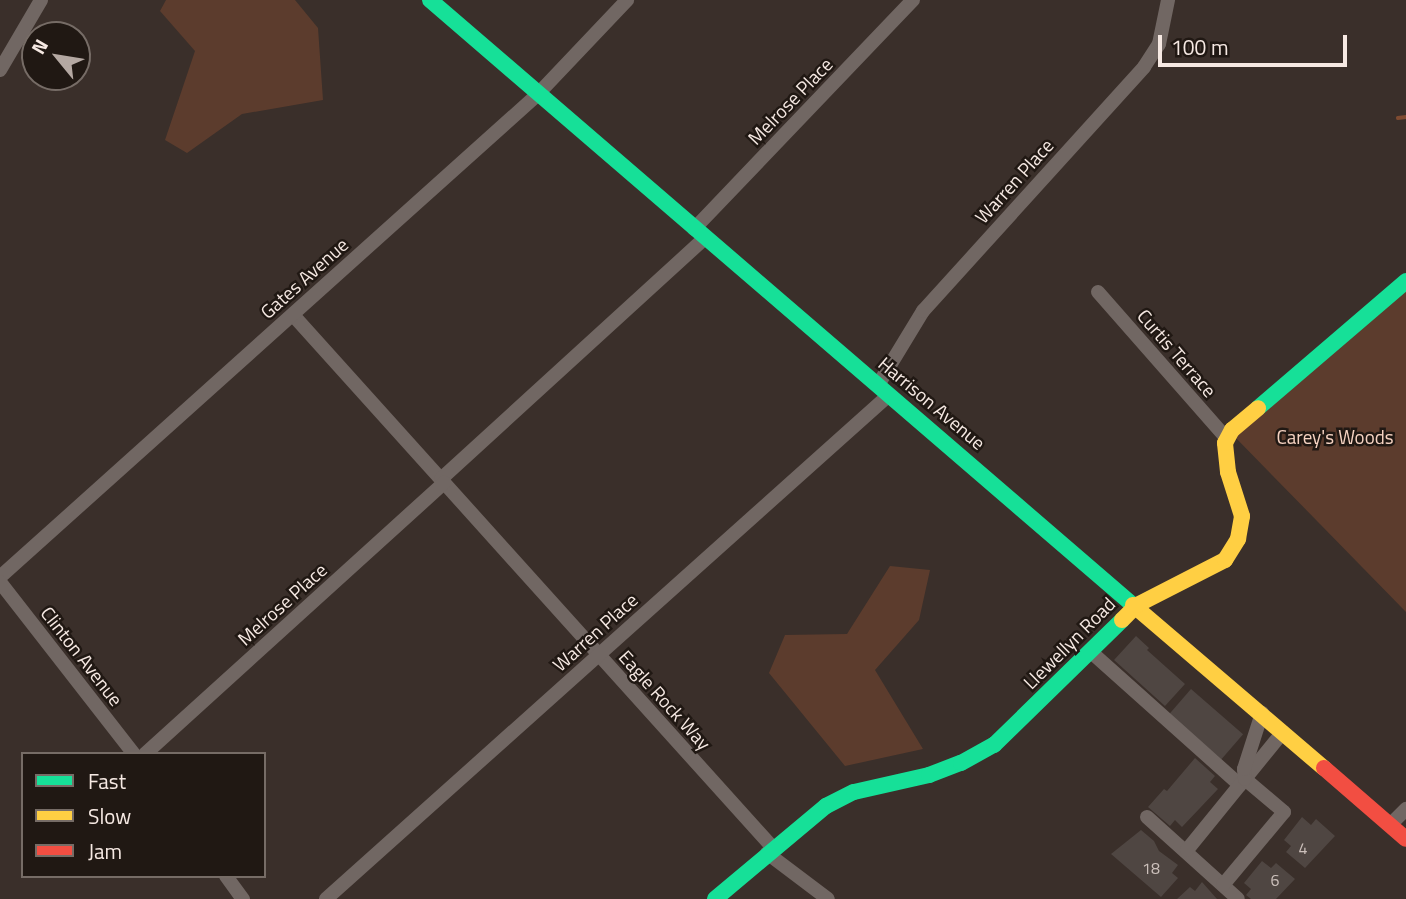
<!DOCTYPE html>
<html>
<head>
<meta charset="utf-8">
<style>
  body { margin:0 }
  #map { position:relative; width:1406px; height:899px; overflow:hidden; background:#3a2f2a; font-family:"Titillium Web",sans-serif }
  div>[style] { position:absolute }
  .green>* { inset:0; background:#5c3c2d }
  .stream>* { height:3.5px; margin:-1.75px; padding:0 1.75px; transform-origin:1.75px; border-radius:1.75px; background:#7f4b31 }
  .building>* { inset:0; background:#4f4642; transform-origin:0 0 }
  .street>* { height:14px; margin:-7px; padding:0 7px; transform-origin:7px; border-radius:7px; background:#716763 }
  .fast>* { height:16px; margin:-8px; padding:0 8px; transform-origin:8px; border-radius:8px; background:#16e098 }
  .slow>* { height:16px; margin:-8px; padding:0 8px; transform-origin:8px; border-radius:8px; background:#ffcf43 }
  .jam>* { height:16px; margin:-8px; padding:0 8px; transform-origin:8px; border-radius:8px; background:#f24e42 }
  span { translate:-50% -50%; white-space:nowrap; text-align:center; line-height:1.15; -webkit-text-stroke:5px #201813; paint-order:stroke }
  .number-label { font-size:16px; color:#ccc0bb }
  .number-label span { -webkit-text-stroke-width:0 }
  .street-label { font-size:19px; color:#f6e9e3 }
  .park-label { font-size:19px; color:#f6d3c2 }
  .legend { position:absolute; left:21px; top:752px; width:245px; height:126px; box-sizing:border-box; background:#201813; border:2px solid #766c66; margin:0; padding:9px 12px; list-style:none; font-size:21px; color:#f6e9e3 }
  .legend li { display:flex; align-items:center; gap:14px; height:35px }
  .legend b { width:35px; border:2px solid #766c66 }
  .north { position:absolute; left:21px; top:21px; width:70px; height:70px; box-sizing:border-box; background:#201813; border:2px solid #766c66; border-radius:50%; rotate:300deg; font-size:19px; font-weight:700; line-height:28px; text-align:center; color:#f6e9e3 }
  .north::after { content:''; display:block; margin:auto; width:24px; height:32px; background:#b4a8a2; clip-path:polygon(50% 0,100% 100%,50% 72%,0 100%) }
  .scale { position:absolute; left:1158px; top:35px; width:189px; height:32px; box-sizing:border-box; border:4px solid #f6e9e3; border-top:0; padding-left:9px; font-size:21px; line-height:24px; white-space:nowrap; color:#f6e9e3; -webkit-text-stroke:5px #201813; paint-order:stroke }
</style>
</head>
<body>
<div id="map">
  <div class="green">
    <div style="clip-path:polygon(166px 0,295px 0,318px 28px,323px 100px,242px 114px,187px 153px,165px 140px,195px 51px,160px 11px)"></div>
    <div style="clip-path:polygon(1406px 279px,1406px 612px,1231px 433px)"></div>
    <div style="clip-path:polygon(890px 566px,930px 570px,919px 620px,875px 670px,923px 749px,845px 766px,769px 673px,785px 635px,847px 634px)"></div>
  </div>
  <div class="stream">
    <div style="left:1398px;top:118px;width:8px;rotate:-7deg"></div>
  </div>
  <div class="building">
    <div style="clip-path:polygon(1136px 636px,1149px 648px,1147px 650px,1185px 684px,1165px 706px,1114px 660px)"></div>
    <div style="left:1191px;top:689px;width:69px;height:33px;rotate:41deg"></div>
    <div style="clip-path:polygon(1195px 758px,1215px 776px,1210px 782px,1218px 789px,1182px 827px,1175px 820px,1170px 826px,1148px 807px,1164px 789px,1167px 791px)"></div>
    <div style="clip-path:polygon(1302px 817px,1311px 825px,1316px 819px,1335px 836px,1305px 868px,1286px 852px,1291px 846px,1284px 840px)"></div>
    <div style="clip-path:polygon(1141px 830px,1154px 841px,1159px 851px,1178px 865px,1172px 873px,1178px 878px,1161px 897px,1111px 854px)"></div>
    <div style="clip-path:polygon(1262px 861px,1271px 868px,1276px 863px,1295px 879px,1276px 899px,1251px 899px,1246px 895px,1251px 889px,1244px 883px)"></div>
    <div style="clip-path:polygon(1202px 882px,1217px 899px,1177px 899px,1190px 887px,1195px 891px)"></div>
  </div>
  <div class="street">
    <div style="left:0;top:70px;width:81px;rotate:-59.6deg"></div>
    <div style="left:694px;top:229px;width:317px;rotate:-46.3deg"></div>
    <div style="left:1098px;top:292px;width:196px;rotate:48.7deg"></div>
    <div style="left:293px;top:315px;width:717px;rotate:47.99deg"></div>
    <div style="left:878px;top:385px;width:87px;rotate:-58.7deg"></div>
    <div style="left:923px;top:311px;width:329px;rotate:-47.8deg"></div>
    <div style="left:1144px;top:67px;width:27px;rotate:-57deg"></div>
    <div style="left:1159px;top:44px;width:45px;rotate:-78.4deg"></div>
    <div style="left:441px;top:479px;width:357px;rotate:-42.4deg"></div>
    <div style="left:0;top:577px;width:722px;rotate:-41.91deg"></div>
    <div style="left:537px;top:95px;width:131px;rotate:-46.5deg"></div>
    <div style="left:0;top:582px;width:218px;rotate:52.1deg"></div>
    <div style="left:1090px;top:651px;width:201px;rotate:41.8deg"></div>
    <div style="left:145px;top:754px;width:404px;rotate:-42.2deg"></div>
    <div style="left:1147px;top:817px;width:122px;rotate:42deg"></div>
    <div style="left:1390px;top:825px;width:23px;rotate:-45deg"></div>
    <div style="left:1187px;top:850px;width:152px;rotate:-50.9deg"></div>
    <div style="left:767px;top:853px;width:76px;rotate:37deg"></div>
    <div style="left:226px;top:876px;width:29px;rotate:54deg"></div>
    <div style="left:1223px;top:885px;width:95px;rotate:-50.1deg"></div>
    <div style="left:1284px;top:812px;width:51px;rotate:-139.8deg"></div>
    <div style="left:1245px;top:779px;width:10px;rotate:-96deg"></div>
    <div style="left:1244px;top:769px;width:59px;rotate:-72.2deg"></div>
    <div style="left:326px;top:899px;width:756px;rotate:-41.84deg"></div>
  </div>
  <div class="fast">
    <div style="left:430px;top:0;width:927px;rotate:40.72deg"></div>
    <div style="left:1258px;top:408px;width:195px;rotate:-40.6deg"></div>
    <div style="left:715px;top:899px;width:145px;rotate:-40deg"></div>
    <div style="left:826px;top:806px;width:31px;rotate:-27deg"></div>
    <div style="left:854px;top:792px;width:77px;rotate:-12.8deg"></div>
    <div style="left:929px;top:775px;width:34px;rotate:-21deg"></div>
    <div style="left:961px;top:763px;width:38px;rotate:-29deg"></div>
    <div style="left:994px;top:745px;width:179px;rotate:-44.3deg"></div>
  </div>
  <div class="slow">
    <div style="left:1133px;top:605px;width:251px;rotate:40.5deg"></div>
    <div style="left:1122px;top:620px;width:21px;rotate:-45deg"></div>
    <div style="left:1137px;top:605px;width:99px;rotate:-27.1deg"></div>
    <div style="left:1225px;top:560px;width:25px;rotate:-58deg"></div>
    <div style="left:1238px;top:539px;width:23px;rotate:-80deg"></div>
    <div style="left:1242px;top:516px;width:46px;rotate:-107.7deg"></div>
    <div style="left:1228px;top:472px;width:29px;rotate:-96deg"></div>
    <div style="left:1225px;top:443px;width:15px;rotate:-62deg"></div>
    <div style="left:1232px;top:430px;width:34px;rotate:-40deg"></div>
  </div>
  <div class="jam">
    <div style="left:1324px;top:768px;width:108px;rotate:40.9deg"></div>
  </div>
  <div class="number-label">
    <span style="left:1303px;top:848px">4</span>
    <span style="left:1151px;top:868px">18</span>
    <span style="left:1275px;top:880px">6</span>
  </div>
  <div class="street-label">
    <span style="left:790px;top:101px;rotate:-46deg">Melrose Place</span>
    <span style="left:1014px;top:181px;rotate:-48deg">Warren Place</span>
    <span style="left:304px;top:278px;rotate:-42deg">Gates Avenue</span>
    <span style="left:1177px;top:353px;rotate:49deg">Curtis Terrace</span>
    <span style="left:932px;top:403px;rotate:40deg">Harrison Avenue</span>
    <span style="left:282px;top:604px;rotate:-42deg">Melrose Place</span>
    <span style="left:595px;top:632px;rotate:-42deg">Warren Place</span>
    <span style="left:1069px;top:643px;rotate:-45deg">Llewellyn Road</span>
    <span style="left:82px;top:656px;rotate:52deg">Clinton Avenue</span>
    <span style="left:665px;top:700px;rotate:48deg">Eagle Rock Way</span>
  </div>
  <div class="park-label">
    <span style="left:1335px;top:437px">Carey's Woods</span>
  </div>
  <ul class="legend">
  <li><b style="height:9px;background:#16e098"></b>Fast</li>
  <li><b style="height:9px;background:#ffcf43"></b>Slow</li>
  <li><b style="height:9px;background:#f24e42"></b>Jam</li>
  </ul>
  <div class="north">N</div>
  <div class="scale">100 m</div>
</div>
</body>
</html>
